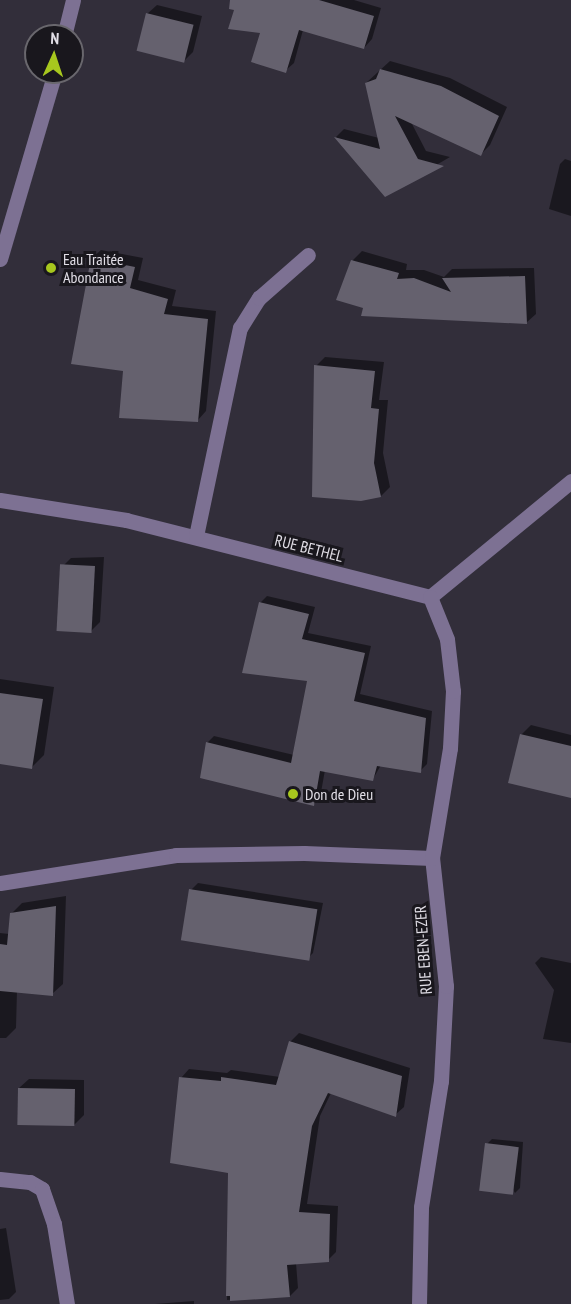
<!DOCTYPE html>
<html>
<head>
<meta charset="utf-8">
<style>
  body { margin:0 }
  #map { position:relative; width:571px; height:1304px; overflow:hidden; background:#322e3a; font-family:"PT Sans Narrow",sans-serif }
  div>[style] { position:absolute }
  .shadow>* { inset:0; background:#0007 }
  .building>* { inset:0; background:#65616e; transform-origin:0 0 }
  .minor>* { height:15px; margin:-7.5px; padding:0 7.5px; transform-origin:7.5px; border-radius:7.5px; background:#7d7193 }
  .dots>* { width:16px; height:16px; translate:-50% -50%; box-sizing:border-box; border:3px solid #19171d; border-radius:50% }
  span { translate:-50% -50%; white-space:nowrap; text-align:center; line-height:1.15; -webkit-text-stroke:6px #19171d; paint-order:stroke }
  .poi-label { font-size:16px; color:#e1dee6 }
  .left { translate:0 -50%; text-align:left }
  .street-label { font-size:16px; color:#e1dee6 }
  .north { position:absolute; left:24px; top:24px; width:60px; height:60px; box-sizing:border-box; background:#19171d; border:2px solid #69676d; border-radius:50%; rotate:3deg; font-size:16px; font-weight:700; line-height:24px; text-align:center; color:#e1dee6 }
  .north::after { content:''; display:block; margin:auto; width:21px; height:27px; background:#a7c71e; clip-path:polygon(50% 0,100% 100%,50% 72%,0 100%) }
</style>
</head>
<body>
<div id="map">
  <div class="shadow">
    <div style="clip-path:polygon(240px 0,354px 0,381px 8px,372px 39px,364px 48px,303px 30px,294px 63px,285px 71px)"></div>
    <div style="clip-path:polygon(157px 5px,202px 16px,193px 52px,184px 61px,147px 14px)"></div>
    <div style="clip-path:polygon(390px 61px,450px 78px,507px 107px,490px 145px,481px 154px,411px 122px,426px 151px,450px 157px,385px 195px,336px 137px,344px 129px,379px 138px,366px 83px)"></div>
    <div style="clip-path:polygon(565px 159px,571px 161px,571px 216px,549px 209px,560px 164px)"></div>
    <div style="clip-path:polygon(101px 250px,143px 258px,138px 280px,176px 290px,172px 306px,216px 311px,206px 411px,198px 420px,125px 369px,92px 258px)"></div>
    <div style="clip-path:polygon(362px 251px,407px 264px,406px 270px,424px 270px,444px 277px,452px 269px,534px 268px,536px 314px,526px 323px,364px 307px,353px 260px)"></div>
    <div style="clip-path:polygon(325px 357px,384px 362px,379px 400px,388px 400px,383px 453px,390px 487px,381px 496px,316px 366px)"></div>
    <div style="clip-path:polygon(104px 557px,100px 622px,91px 631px,62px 567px,71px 558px)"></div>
    <div style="clip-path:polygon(267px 596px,315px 607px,308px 633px,371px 646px,360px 694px,432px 711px,427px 764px,420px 771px,381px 765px,373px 779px,325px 770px,320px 798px,313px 805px,207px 743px,214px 736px,294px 755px,309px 680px,260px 603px)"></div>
    <div style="clip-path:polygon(0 679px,54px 687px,44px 755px,31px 768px,0 763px)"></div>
    <div style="clip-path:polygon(531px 725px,571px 735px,571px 796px,521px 735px)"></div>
    <div style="clip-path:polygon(198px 883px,323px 903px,313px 953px,306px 960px,191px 890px)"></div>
    <div style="clip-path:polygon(66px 896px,63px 984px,52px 994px,17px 991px,16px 1028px,6px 1038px,0 1038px,0 933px,9px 934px,12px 913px,22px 903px)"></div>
    <div style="clip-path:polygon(541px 957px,571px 963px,571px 1043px,543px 1039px,554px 990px,535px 963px)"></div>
    <div style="clip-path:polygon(299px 1033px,410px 1068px,404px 1107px,395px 1115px,331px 1093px,320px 1116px,307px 1204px,338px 1206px,336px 1252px,328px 1260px,296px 1263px,298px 1288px,290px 1296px,227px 1300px,230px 1172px,181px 1078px,189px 1069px,227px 1073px,231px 1070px,280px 1077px,290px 1042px)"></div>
    <div style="clip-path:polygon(29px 1079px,84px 1080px,84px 1115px,74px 1125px,19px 1088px)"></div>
    <div style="clip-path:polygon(492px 1139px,523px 1142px,520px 1188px,515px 1193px,487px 1144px)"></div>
    <div style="clip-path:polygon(6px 1228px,16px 1292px,9px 1299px,0 1300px,0 1229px)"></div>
    <div style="clip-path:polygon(194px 1301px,194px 1304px,155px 1304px)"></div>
  </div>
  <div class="building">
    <div style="clip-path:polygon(230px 0,319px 0,374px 16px,364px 49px,299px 30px,286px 73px,251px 62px,260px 33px,228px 29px,234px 10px,229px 9px)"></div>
    <div style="left:146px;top:13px;width:49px;height:39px;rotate:14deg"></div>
    <div style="clip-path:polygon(380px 69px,441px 86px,499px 116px,481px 156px,395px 116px,418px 159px,444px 166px,385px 197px,334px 137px,380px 149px,365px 83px,376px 79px)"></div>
    <div style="clip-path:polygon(91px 258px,135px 267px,130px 288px,168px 299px,164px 314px,208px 319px,198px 422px,119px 418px,123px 371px,71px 364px)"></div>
    <div style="clip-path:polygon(351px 260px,399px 273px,397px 279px,414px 278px,451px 292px,442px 278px,525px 276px,527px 324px,361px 316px,363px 308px,336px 300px)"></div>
    <div style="clip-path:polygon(314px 365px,375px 371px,371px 408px,379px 409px,374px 463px,381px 497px,361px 501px,312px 497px)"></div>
    <div style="left:95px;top:566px;width:67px;height:35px;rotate:93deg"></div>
    <div style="clip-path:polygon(259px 602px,309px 614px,302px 639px,365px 653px,354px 701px,426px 718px,421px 773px,377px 766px,373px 781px,320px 771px,314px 806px,200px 778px,206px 742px,291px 763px,307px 681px,242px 673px)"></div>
    <div style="clip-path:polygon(0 693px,43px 699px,32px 769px,0 764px)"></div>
    <div style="clip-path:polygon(520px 734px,571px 746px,571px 798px,508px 783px)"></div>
    <div style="left:189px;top:889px;width:130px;height:52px;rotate:9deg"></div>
    <div style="clip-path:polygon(56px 906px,53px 996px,0 991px,0 944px,7px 945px,10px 913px)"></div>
    <div style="clip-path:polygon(289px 1041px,402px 1076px,396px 1117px,328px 1093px,312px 1126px,299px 1212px,330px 1214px,329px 1262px,287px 1265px,290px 1297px,230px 1301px,230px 1296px,226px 1296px,228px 1173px,170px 1163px,179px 1077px,221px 1081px,221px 1077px,276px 1085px)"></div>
    <div style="left:18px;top:1088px;width:57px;height:37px;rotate:1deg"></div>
    <div style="left:485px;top:1143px;width:34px;height:48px;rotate:7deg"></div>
  </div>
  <div class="minor">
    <div style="left:64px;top:36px;width:37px;rotate:-76deg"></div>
    <div style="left:0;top:259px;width:195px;rotate:-73.6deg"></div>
    <div style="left:0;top:500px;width:128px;rotate:9deg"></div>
    <div style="left:126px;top:520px;width:314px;rotate:14.2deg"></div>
    <div style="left:430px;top:597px;width:183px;rotate:-39.4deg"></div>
    <div style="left:196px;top:536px;width:213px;rotate:-78.1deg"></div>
    <div style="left:240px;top:328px;width:36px;rotate:-58deg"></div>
    <div style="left:259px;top:298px;width:65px;rotate:-41.3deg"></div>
    <div style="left:0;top:883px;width:178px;rotate:-9deg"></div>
    <div style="left:176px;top:855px;width:128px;rotate:-0.9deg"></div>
    <div style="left:304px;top:853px;width:128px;rotate:2.2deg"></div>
    <div style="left:0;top:1179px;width:30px;rotate:6deg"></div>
    <div style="left:30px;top:1182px;width:14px;rotate:30deg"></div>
    <div style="left:42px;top:1189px;width:37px;rotate:71deg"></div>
    <div style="left:54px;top:1224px;width:81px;rotate:80.8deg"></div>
    <div style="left:419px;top:1304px;width:97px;rotate:-88.8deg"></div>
    <div style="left:421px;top:1207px;width:128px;rotate:-81deg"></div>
    <div style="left:441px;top:1081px;width:95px;rotate:-87deg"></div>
    <div style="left:446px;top:986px;width:129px;rotate:-96.2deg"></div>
    <div style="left:432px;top:858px;width:111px;rotate:-80.7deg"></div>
    <div style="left:450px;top:748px;width:57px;rotate:-87deg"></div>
    <div style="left:453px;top:691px;width:52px;rotate:-96.6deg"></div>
    <div style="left:447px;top:639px;width:45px;rotate:-112deg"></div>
  </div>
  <div class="dots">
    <div style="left:51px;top:268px;background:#a7c71e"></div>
    <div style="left:293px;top:794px;background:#a7c71e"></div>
  </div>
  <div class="poi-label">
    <span class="left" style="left:63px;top:268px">Eau Traitée<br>Abondance</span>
    <span class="left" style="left:305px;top:794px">Don de Dieu</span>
  </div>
  <div class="street-label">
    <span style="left:309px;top:548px;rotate:14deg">RUE BETHEL</span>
    <span style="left:423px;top:950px;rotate:-94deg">RUE EBEN-EZER</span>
  </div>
  <div class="north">N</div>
</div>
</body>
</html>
